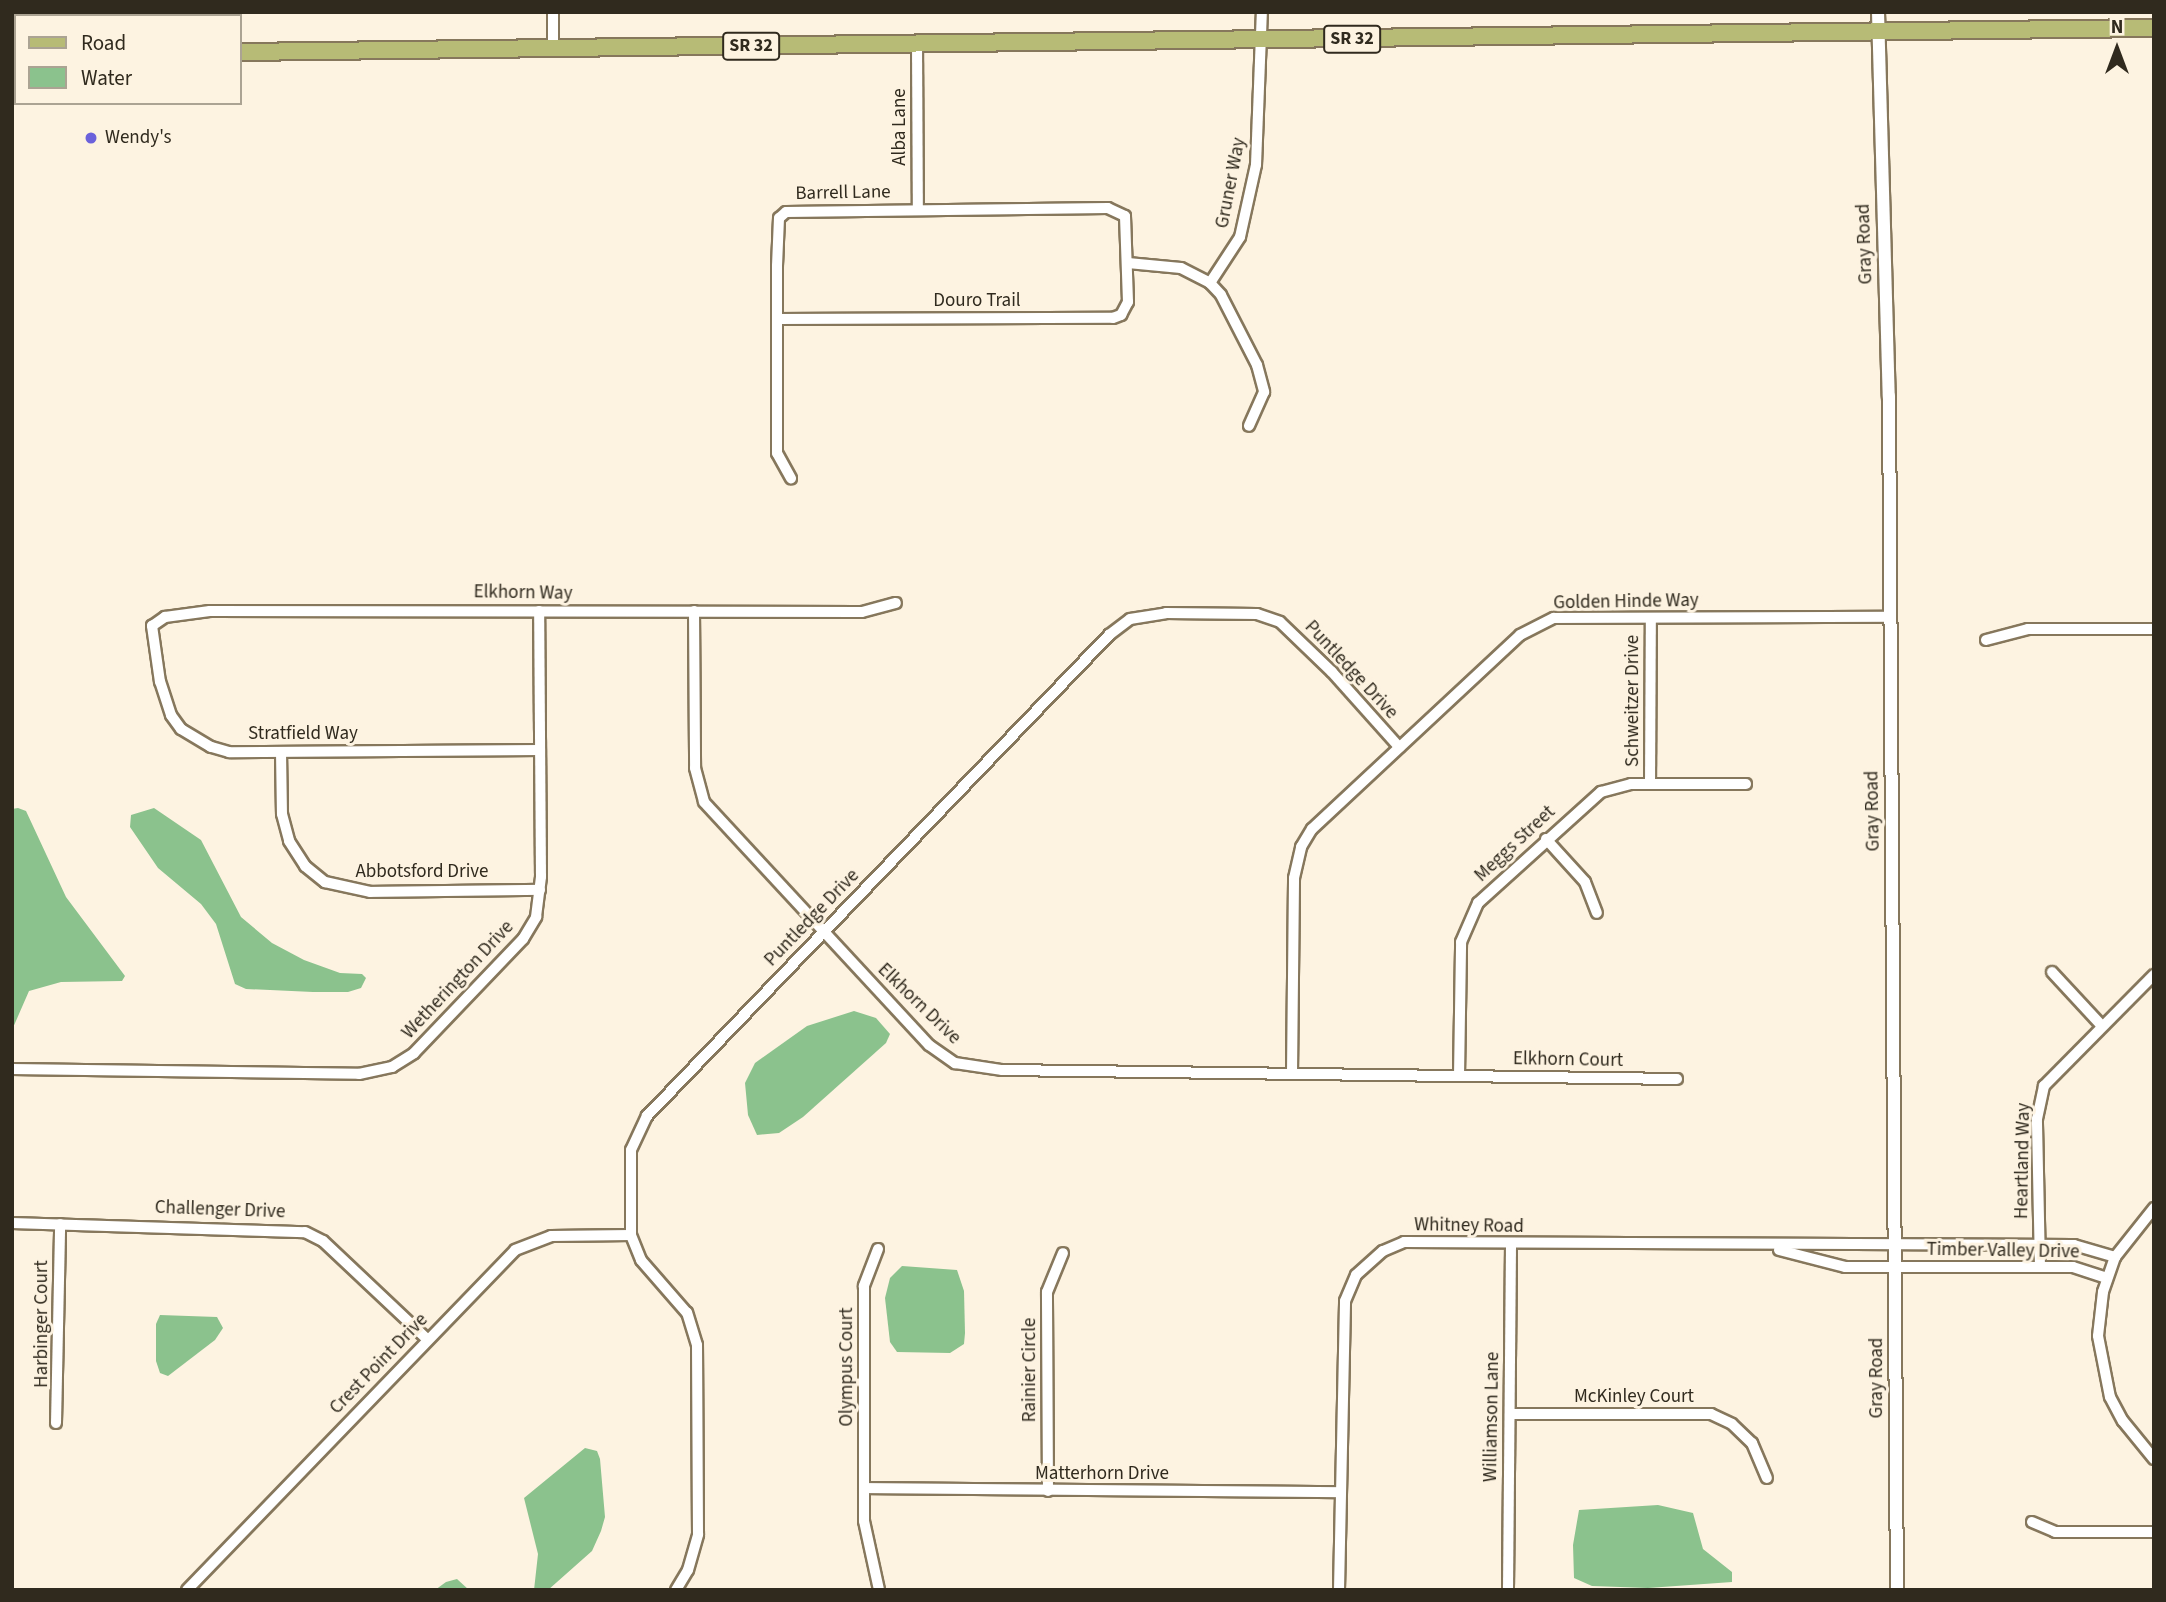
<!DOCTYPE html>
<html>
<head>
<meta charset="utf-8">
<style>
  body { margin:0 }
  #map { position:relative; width:2166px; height:1602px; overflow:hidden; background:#fdf3e1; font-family:"Source Sans 3",sans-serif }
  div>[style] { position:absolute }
  .green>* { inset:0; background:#f1afb0 }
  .water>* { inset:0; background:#8bc28d }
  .roads { filter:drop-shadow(2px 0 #86775c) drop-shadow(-2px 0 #86775c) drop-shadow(0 2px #86775c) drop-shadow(0 -2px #86775c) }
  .minor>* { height:10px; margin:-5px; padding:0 5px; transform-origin:5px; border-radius:5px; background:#fff }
  .tertiary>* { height:12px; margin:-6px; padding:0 6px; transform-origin:6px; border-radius:6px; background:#fff }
  .primary>* { height:16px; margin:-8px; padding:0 8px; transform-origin:8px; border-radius:8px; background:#b7bb76 }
  .dots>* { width:19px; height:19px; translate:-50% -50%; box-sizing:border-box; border:4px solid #fdf3e1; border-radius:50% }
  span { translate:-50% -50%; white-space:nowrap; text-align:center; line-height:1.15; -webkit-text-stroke:6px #fdf3e1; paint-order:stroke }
  .shield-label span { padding:2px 5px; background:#fdf3e1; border:2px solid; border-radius:5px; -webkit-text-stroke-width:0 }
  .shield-label { font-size:18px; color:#302a1e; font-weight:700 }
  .street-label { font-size:19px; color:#302a1e }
  .poi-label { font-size:19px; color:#302a1e }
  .left { translate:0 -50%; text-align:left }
  .frame { position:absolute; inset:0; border:14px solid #302a1e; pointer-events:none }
  .legend { position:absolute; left:14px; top:14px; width:228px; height:91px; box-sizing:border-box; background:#fdf3e1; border:2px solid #aba393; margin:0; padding:9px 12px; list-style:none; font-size:21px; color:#302a1e }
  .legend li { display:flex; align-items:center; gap:14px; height:35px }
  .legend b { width:35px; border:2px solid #aba393 }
  .north { position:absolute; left:2082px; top:14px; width:70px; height:70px; -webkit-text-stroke:5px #fdf3e1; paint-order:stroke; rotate:0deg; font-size:19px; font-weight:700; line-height:28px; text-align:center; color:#302a1e }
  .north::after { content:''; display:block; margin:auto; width:24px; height:32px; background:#302a1e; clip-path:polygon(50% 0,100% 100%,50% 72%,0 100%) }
</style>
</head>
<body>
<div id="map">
  <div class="green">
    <div style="clip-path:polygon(12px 12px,166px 12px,167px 16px,16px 16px,12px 32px)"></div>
  </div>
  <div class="water">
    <div style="clip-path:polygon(18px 808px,26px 811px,66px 897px,125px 976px,122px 981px,61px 982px,29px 991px,12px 1030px,12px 809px)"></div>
    <div style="clip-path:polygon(154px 808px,201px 840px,241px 917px,272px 943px,304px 960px,340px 973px,362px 974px,366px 978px,361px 988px,348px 992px,313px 992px,246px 989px,235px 984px,216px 924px,201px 904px,158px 868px,130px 827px,131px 815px)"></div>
    <div style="clip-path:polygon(854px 1011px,876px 1018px,890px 1034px,886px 1043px,803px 1117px,779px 1133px,757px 1135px,748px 1115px,745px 1083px,755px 1063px,807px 1026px)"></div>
    <div style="clip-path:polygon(902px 1266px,957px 1270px,964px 1291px,965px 1333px,964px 1344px,950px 1353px,897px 1352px,890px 1342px,885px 1298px,890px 1278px)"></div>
    <div style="clip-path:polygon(160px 1315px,217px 1317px,223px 1328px,215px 1340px,168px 1376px,160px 1373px,156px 1361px,156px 1324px)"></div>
    <div style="clip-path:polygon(585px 1448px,597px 1451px,600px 1459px,605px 1517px,601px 1531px,592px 1551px,548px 1590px,534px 1590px,538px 1554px,524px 1498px)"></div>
    <div style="clip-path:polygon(1658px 1505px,1693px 1513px,1703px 1549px,1732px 1572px,1732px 1582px,1648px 1588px,1592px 1586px,1574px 1578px,1573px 1545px,1579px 1510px)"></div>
    <div style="clip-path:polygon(457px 1579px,469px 1590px,435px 1590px,446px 1582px)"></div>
  </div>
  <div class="roads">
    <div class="minor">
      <div style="left:553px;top:12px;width:36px;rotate:90deg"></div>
      <div style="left:917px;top:44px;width:166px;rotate:89.7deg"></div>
      <div style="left:1128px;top:263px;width:53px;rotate:5.4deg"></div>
      <div style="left:1181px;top:268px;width:33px;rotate:27deg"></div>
      <div style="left:1210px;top:283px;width:16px;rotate:47deg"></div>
      <div style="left:1221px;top:295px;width:79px;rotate:62.8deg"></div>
      <div style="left:1257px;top:365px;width:28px;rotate:75deg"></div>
      <div style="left:1264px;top:392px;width:37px;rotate:114deg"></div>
      <div style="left:1210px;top:283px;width:55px;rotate:-56.9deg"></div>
      <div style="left:1240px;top:237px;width:74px;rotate:-77.5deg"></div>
      <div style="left:1256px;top:165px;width:153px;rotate:-87.8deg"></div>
      <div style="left:777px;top:319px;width:336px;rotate:-0.2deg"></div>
      <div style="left:1113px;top:318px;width:9px;rotate:-21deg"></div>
      <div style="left:1121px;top:315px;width:15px;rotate:-62deg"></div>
      <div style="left:1128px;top:302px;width:86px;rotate:-92deg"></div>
      <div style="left:1125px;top:216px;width:19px;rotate:-155deg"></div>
      <div style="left:1108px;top:208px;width:322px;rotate:179.3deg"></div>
      <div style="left:786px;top:212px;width:9px;rotate:139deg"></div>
      <div style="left:779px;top:218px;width:48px;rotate:92.4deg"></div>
      <div style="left:777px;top:266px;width:187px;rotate:90deg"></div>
      <div style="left:777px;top:453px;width:29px;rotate:61deg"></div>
      <div style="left:694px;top:611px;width:157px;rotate:89.6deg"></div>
      <div style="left:695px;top:768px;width:35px;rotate:75deg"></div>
      <div style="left:704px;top:802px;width:331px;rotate:47.2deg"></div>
      <div style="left:929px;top:1045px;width:32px;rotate:35deg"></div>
      <div style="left:955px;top:1063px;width:48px;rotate:8.5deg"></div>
      <div style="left:1002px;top:1070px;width:675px;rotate:0.76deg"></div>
      <div style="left:1986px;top:640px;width:43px;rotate:-14.7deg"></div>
      <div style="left:2028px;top:629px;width:126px"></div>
      <div style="left:540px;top:750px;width:311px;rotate:179.6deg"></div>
      <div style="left:229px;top:752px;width:19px;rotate:-164deg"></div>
      <div style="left:211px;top:747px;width:35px;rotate:-149deg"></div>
      <div style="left:181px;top:729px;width:17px;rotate:-126deg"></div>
      <div style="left:171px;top:715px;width:35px;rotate:-108deg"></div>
      <div style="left:160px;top:682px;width:57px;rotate:-98.1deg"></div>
      <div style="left:152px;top:626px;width:16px;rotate:-35deg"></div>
      <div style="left:165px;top:617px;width:45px;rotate:-7.6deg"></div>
      <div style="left:210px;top:611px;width:652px;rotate:0.09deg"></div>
      <div style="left:862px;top:612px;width:35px;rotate:-15deg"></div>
      <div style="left:281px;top:752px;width:62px;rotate:89.1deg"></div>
      <div style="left:282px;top:814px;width:28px;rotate:75deg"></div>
      <div style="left:289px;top:841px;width:30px;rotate:57deg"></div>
      <div style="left:305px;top:866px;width:26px;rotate:39deg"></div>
      <div style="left:325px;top:882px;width:46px;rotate:12.5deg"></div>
      <div style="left:370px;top:892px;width:170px;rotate:-0.7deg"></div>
      <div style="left:1650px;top:784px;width:166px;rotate:-89.7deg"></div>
      <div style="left:1546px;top:839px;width:58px;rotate:47.8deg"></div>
      <div style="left:1585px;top:882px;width:33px;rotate:69deg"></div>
      <div style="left:2052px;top:972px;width:72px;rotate:47.2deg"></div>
      <div style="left:12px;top:1069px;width:347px;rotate:0.8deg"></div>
      <div style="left:359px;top:1074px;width:34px;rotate:-12deg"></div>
      <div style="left:392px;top:1067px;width:26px;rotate:-32deg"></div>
      <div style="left:414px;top:1053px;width:158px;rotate:-46.3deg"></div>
      <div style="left:523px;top:939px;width:26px;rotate:-59deg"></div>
      <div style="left:536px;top:917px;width:40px;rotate:-82.9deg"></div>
      <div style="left:541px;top:877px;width:266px;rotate:-90.4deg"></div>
      <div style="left:1292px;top:1073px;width:195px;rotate:-89.4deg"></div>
      <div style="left:1294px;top:878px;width:32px;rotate:-77deg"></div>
      <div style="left:1301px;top:847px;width:21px;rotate:-59deg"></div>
      <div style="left:1312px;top:829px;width:284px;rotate:-43deg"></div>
      <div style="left:1520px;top:635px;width:38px;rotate:-27deg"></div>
      <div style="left:1554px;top:618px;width:337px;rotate:-0.2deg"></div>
      <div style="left:1459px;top:1076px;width:134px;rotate:-89.1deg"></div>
      <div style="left:1461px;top:942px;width:43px;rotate:-66.4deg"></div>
      <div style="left:1478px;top:903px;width:166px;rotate:-42.1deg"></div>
      <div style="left:1601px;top:792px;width:31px;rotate:-15deg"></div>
      <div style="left:1631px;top:784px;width:115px"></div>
      <div style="left:2154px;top:1208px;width:63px;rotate:128.5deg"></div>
      <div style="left:2115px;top:1257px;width:37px;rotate:109deg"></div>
      <div style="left:2103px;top:1292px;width:44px;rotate:96.5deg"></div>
      <div style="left:2098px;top:1336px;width:62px;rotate:78.9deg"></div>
      <div style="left:2110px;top:1397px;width:27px;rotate:62deg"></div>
      <div style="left:2123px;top:1421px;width:49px;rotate:50.8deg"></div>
      <div style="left:12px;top:1223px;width:293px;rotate:1.8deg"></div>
      <div style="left:305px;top:1232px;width:20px;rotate:27deg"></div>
      <div style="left:323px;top:1241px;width:143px;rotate:43.3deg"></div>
      <div style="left:878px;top:1249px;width:40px;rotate:111deg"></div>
      <div style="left:864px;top:1286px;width:235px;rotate:90deg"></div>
      <div style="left:864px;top:1521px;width:71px;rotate:77.7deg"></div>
      <div style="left:1779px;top:1250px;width:68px;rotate:14.4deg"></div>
      <div style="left:1845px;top:1267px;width:228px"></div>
      <div style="left:2073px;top:1267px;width:36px;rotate:18deg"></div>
      <div style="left:2040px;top:1267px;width:148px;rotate:-91.2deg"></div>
      <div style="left:2037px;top:1119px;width:34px;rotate:-78deg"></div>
      <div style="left:2044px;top:1086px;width:156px;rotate:-45.3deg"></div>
      <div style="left:1510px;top:1414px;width:201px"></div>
      <div style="left:1711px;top:1414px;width:23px;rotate:25deg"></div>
      <div style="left:1732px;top:1424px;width:28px;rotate:44deg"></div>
      <div style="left:1752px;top:1443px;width:38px;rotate:67deg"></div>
      <div style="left:56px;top:1423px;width:199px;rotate:-88.8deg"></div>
      <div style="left:864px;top:1488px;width:477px;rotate:0.5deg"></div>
      <div style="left:1048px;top:1491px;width:199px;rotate:-90.3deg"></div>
      <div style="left:1047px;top:1292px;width:42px;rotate:-67.7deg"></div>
      <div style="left:2032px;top:1522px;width:25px;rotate:23deg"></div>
      <div style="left:2055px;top:1532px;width:99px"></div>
      <div style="left:187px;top:1590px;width:472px;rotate:-46deg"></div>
      <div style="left:515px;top:1250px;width:39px;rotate:-21deg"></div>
      <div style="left:551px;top:1236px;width:80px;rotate:-0.7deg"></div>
      <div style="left:676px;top:1590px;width:23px;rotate:-59deg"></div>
      <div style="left:688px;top:1570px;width:37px;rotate:-74deg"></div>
      <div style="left:698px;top:1534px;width:189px;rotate:-90.3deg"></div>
      <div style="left:697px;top:1345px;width:34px;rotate:-107deg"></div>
      <div style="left:687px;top:1313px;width:70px;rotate:-131deg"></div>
      <div style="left:641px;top:1260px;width:27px;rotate:-112deg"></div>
      <div style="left:631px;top:1235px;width:85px;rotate:-90deg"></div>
      <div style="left:631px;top:1150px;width:38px;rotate:-65deg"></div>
      <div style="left:647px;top:1116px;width:667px;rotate:-46.15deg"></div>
      <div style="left:1109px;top:635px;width:26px;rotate:-37deg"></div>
      <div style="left:1130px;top:619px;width:36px;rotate:-9deg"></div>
      <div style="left:1166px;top:613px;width:91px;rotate:0.6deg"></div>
      <div style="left:1257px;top:614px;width:24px;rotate:19deg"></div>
      <div style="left:1280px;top:622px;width:72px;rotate:43.9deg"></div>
      <div style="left:1332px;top:672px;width:101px;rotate:48.2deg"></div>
      <div style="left:1339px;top:1590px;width:289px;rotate:-88.8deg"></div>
      <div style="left:1345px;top:1301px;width:28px;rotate:-67deg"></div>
      <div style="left:1356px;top:1275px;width:36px;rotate:-42deg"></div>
      <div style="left:1383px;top:1251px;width:23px;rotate:-23deg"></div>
      <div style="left:1404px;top:1242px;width:670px;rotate:0.26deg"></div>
      <div style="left:2074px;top:1245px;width:43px;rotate:16.3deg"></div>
      <div style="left:1508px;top:1590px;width:345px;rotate:-89.5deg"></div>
    </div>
    <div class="tertiary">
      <div style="left:1878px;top:12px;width:384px;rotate:88.4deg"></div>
      <div style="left:1889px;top:396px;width:1194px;rotate:89.62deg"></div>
    </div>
    <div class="primary">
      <div style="left:240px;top:52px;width:1914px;rotate:-0.72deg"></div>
      <div style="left:12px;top:54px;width:4px"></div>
    </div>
  </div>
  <div class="dots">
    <div style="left:91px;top:138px;background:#6b61db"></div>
  </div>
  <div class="shield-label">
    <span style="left:1352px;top:39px">SR 32</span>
    <span style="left:751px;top:46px">SR 32</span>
  </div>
  <div class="street-label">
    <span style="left:900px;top:127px;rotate:-90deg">Alba Lane</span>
    <span style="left:1231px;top:183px;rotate:-79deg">Gruner Way</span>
    <span style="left:843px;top:193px;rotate:-1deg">Barrell Lane</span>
    <span style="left:1865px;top:244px;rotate:-92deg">Gray Road</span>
    <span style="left:977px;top:301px">Douro Trail</span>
    <span style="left:523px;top:593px;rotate:1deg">Elkhorn Way</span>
    <span style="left:1626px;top:602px;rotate:-1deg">Golden Hinde Way</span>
    <span style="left:1351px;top:670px;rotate:47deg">Puntledge Drive</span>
    <span style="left:1633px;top:701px;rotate:-90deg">Schweitzer Drive</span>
    <span style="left:303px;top:734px">Stratfield Way</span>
    <span style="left:1873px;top:811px;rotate:-91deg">Gray Road</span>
    <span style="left:1515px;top:844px;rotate:-43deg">Meggs Street</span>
    <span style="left:422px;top:872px">Abbotsford Drive</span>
    <span style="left:812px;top:918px;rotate:-46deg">Puntledge Drive</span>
    <span style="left:458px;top:980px;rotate:-47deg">Wetherington Drive</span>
    <span style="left:919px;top:1004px;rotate:44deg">Elkhorn Drive</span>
    <span style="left:1568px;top:1060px;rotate:1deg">Elkhorn Court</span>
    <span style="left:2023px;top:1161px;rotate:-89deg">Heartland Way</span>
    <span style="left:220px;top:1210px;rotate:2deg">Challenger Drive</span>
    <span style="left:1469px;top:1226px;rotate:1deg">Whitney Road</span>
    <span style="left:2003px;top:1251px;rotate:1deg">Timber Valley Drive</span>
    <span style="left:42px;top:1324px;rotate:-90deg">Harbinger Court</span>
    <span style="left:379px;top:1364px;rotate:-46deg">Crest Point Drive</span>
    <span style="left:847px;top:1367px;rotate:-90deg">Olympus Court</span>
    <span style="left:1030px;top:1370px;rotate:-90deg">Rainier Circle</span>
    <span style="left:1877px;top:1378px;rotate:-90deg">Gray Road</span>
    <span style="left:1634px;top:1397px">McKinley Court</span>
    <span style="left:1492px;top:1417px;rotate:-89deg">Williamson Lane</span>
    <span style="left:1102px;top:1474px">Matterhorn Drive</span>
  </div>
  <div class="poi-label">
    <span class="left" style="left:105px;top:138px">Wendy's</span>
  </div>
  <div class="frame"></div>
  <ul class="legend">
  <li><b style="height:9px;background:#b7bb76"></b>Road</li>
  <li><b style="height:19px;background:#8bc28d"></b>Water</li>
  </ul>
  <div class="north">N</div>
</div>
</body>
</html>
